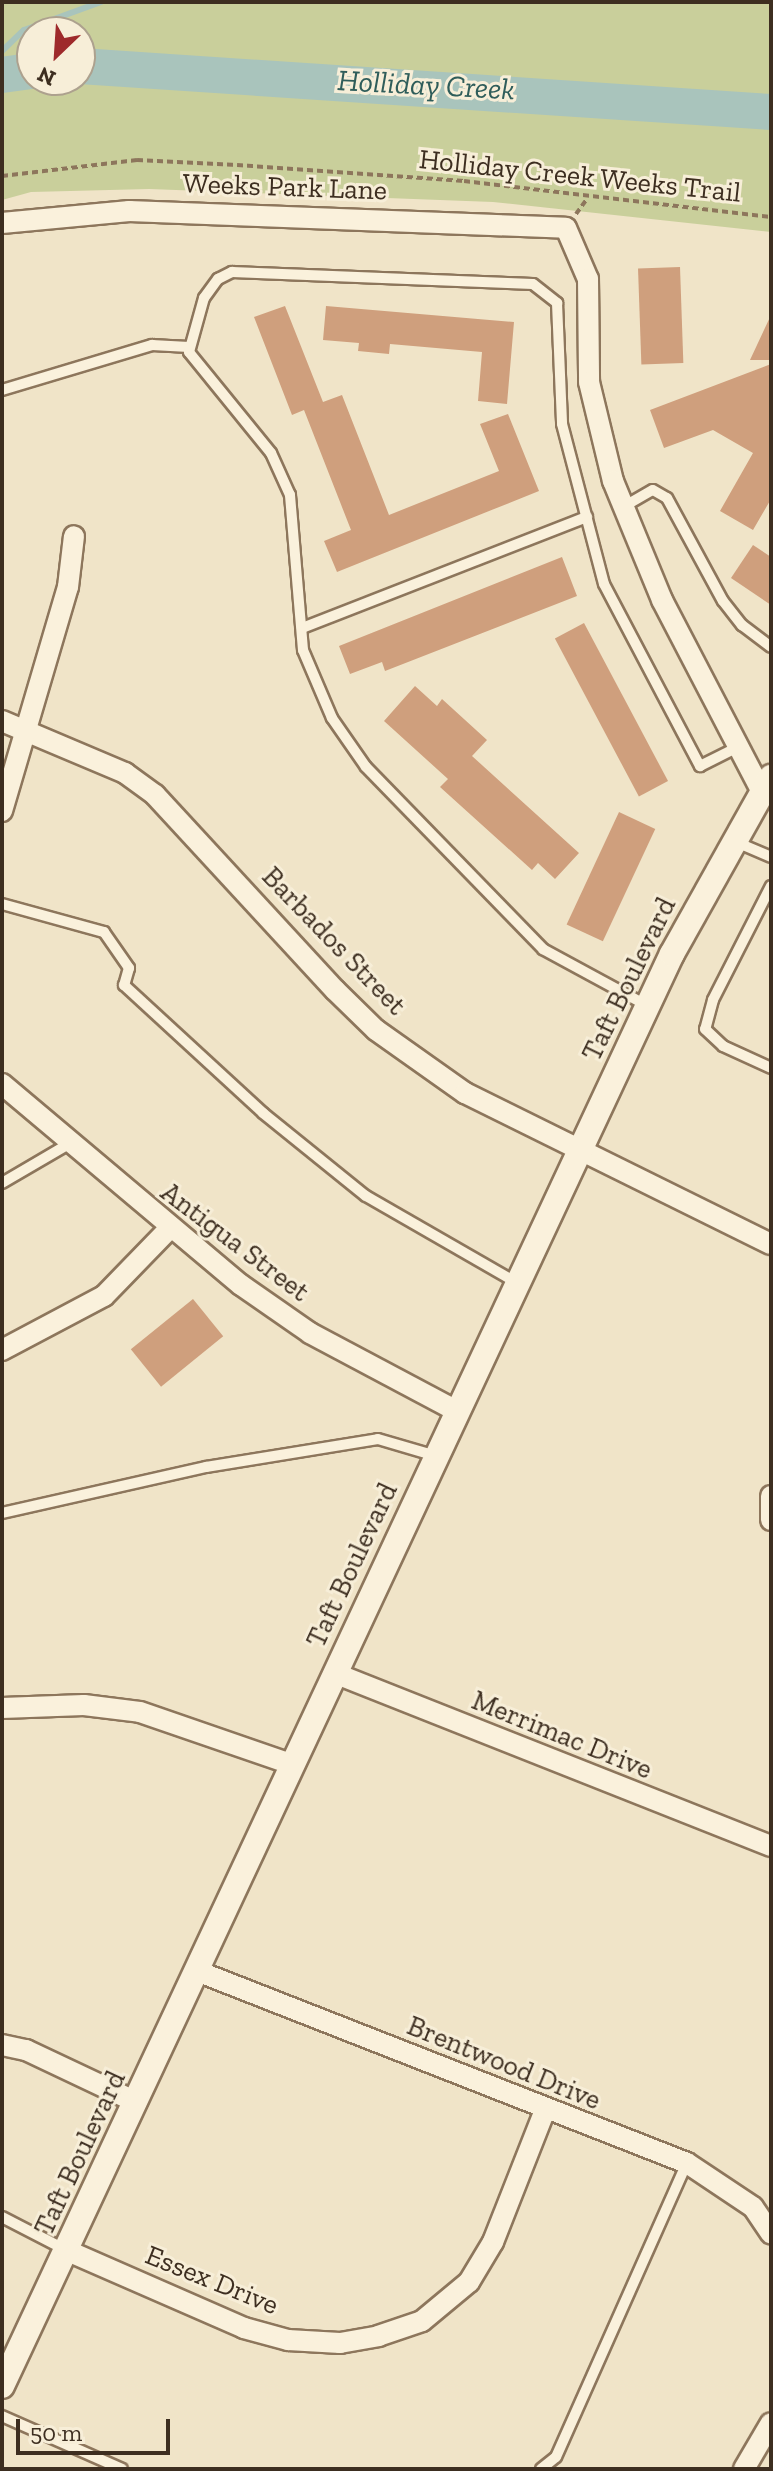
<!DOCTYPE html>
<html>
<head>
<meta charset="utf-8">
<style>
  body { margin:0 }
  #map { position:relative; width:773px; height:2471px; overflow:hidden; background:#f0e4c8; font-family:"Zilla Slab",serif }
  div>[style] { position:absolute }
  .green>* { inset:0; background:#c9cf9b }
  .stream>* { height:6px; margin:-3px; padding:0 3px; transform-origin:3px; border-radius:3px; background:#a9c4bc }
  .river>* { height:36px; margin:-18px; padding:0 18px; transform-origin:18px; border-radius:18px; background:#a9c4bc }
  .building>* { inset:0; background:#cf9f7d; transform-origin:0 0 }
  .path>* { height:4px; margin-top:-2px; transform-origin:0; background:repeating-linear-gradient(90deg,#8d765c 0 6px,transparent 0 10px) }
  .roads { filter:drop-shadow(2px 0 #8d765c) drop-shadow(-2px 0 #8d765c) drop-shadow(0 2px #8d765c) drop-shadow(0 -2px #8d765c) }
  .service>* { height:10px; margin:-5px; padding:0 5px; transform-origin:5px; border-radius:5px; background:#faf1dc }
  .minor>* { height:20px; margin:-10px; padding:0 10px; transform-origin:10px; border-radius:10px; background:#faf1dc }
  .tertiary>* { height:24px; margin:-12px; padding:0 12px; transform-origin:12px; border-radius:12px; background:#faf1dc }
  span { translate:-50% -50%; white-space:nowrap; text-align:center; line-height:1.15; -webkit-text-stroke:6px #f7eed8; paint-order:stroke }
  .street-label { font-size:28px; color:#3d2e20 }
  .water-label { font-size:30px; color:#2f5d5a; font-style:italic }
  .frame { position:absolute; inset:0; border:4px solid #3d2e20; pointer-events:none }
  .north { position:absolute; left:16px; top:16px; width:80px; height:80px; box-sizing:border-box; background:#f7eed8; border:2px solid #ada18e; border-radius:50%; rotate:205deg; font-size:22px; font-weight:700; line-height:32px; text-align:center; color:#3d2e20 }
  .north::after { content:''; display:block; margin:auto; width:28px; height:36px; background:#9e2a2b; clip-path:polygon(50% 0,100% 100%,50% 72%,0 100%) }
  .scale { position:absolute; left:16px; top:2419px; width:154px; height:36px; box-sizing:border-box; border:4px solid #3d2e20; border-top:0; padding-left:10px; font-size:24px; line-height:28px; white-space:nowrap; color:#3d2e20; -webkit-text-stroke:6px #f7eed8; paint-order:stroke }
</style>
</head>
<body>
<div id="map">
  <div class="green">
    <div style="clip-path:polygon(evenodd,2px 2px,771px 2px,771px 232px,493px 202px,149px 189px,31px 192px,2px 200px,2px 2px,32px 32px,80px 32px,80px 80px,32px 80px,32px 32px)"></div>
  </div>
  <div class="stream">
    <div style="left:2px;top:51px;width:30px;rotate:-44deg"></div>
    <div style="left:24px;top:30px;width:82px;rotate:-20deg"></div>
  </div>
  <div class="river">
    <div style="left:80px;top:66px;width:693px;rotate:3.81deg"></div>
    <div style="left:2px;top:75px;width:30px;rotate:-8deg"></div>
  </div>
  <div class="building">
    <div style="left:680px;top:267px;width:96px;height:42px;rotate:88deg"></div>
    <div style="clip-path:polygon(285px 306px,323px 402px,342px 395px,389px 515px,499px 471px,480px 424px,508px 414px,539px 491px,337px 572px,324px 541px,351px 530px,304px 410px,292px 415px,254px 317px)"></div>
    <div style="clip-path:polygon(326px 306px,514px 322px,507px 404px,478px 401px,482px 352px,390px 344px,389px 354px,358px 351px,359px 343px,323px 340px)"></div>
    <div style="clip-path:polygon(771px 315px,771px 360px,750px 360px)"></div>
    <div style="clip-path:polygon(771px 364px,771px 499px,753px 530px,720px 511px,753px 453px,713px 430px,664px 448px,650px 410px)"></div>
    <div style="clip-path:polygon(753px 545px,771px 557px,771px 605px,731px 578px)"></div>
    <div style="clip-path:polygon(562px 557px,577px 596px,385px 671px,382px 662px,350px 674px,339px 646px)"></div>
    <div style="left:584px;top:623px;width:179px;height:33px;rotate:62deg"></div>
    <div style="clip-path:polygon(415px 686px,437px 706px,442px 699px,487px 740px,472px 756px,579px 853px,555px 879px,538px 863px,532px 870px,440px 787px,448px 779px,384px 721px)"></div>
    <div style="left:619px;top:812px;width:40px;height:124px;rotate:25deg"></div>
    <div style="left:193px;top:1299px;width:48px;height:80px;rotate:51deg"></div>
  </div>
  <div class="path">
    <div style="left:2px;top:176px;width:136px;rotate:-6.8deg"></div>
    <div style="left:137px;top:160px;width:100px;rotate:2.9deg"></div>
    <div style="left:237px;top:165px;width:228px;rotate:4deg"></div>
    <div style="left:464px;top:181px;width:309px;rotate:6.7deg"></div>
    <div style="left:576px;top:214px;width:17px;rotate:-54deg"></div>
  </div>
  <div class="roads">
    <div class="service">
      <div style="left:2px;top:390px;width:157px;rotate:-16.7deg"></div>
      <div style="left:152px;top:345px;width:37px;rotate:3deg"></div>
      <div style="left:623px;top:507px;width:34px;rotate:-30deg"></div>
      <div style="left:653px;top:490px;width:16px;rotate:30deg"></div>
      <div style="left:667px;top:498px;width:117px;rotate:61.5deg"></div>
      <div style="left:723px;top:601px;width:31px;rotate:52deg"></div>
      <div style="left:742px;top:625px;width:36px;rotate:37deg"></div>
      <div style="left:302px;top:628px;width:306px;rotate:-21.3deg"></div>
      <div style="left:736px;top:842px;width:38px;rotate:23deg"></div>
      <div style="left:771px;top:886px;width:128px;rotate:117deg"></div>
      <div style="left:713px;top:1000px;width:30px;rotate:105deg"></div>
      <div style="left:705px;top:1029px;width:25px;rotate:43deg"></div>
      <div style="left:723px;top:1046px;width:53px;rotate:24.6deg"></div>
      <div style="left:2px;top:904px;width:106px;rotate:15.4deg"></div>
      <div style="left:104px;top:932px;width:44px;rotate:55.2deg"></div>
      <div style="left:129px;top:968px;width:18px;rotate:106deg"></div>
      <div style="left:124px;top:985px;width:189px;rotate:42.6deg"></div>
      <div style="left:263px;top:1113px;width:132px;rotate:38.9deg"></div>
      <div style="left:366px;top:1196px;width:174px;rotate:29.9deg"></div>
      <div style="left:646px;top:1005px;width:117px;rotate:-151.5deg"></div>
      <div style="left:543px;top:949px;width:254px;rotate:-134.2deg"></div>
      <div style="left:366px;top:767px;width:60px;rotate:-124.8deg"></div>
      <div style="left:332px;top:718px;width:74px;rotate:-113.1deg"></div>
      <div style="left:303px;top:650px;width:156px;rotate:-94.8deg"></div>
      <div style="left:290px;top:495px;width:46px;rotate:-114.3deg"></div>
      <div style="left:271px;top:453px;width:130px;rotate:-129.1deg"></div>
      <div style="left:189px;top:352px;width:56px;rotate:-74.5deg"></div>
      <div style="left:204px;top:298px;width:24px;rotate:-54deg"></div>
      <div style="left:218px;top:279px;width:16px;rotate:-27deg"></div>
      <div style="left:232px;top:272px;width:301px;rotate:2.3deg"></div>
      <div style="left:533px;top:284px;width:31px;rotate:38deg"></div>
      <div style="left:557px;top:303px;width:121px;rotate:87.6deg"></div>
      <div style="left:562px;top:424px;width:165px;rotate:75.3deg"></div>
      <div style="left:604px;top:584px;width:206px;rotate:62.2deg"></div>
      <div style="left:700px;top:766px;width:45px;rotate:-26.6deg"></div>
      <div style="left:2px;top:1183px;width:75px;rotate:-30.3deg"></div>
      <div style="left:2px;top:1513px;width:209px;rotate:-12.7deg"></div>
      <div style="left:206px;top:1467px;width:174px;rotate:-9.2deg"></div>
      <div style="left:378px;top:1439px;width:60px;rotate:16.3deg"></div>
      <div style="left:2px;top:2217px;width:72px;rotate:27.3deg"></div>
      <div style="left:2px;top:2416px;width:131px;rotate:23.8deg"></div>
      <div style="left:541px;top:2469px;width:19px;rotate:-39deg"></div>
      <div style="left:556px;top:2457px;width:322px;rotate:-66deg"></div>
    </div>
    <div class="minor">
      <div style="left:2px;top:223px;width:128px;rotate:-5.4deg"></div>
      <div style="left:129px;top:211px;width:437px;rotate:2.2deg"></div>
      <div style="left:566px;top:228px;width:56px;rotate:66.7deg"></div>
      <div style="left:588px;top:279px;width:103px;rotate:89.4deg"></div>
      <div style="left:589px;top:382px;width:102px;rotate:76.4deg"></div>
      <div style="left:613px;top:481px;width:129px;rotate:67.6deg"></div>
      <div style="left:662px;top:600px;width:214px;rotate:62.5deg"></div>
      <div style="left:2px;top:721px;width:134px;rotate:22.9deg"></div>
      <div style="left:125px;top:773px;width:37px;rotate:36deg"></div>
      <div style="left:155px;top:795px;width:265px;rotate:47.3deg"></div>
      <div style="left:335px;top:990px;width:57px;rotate:44.3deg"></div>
      <div style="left:376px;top:1030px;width:109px;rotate:35.3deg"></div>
      <div style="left:465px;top:1093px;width:341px;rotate:26.3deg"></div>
      <div style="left:2px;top:811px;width:234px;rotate:-73.6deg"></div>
      <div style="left:68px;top:587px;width:51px;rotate:-83.3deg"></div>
      <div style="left:2px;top:1084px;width:312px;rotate:40.1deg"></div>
      <div style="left:241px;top:1285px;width:84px;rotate:34.8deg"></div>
      <div style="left:310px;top:1333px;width:166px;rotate:28deg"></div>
      <div style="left:2px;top:1350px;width:115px;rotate:-27.9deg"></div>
      <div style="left:104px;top:1296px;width:93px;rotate:-45.9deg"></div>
      <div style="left:771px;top:1496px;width:24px;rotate:90deg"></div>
      <div style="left:334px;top:1673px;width:470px;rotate:21.6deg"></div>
      <div style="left:2px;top:1708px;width:82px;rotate:-2.1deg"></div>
      <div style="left:84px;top:1705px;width:56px;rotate:7.1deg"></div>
      <div style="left:140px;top:1712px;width:160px;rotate:19deg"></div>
      <div style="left:197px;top:1971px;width:526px;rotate:21.4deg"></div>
      <div style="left:687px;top:2163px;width:79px;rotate:33.7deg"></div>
      <div style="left:753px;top:2207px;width:32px;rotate:56deg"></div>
      <div style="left:2px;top:2045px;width:25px;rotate:12deg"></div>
      <div style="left:26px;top:2050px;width:122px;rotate:25.3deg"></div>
      <div style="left:68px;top:2251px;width:192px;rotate:23.6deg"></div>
      <div style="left:244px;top:2328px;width:46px;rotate:15.3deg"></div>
      <div style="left:288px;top:2340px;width:52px;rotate:3.3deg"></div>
      <div style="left:340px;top:2343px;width:39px;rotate:-10deg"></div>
      <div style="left:378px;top:2336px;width:46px;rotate:-18.8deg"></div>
      <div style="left:422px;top:2321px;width:61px;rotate:-39.7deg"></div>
      <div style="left:469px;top:2282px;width:47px;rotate:-59deg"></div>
      <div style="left:493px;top:2242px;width:142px;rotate:-68.5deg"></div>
      <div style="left:744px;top:2469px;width:53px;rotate:-59.6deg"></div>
    </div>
    <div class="tertiary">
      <div style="left:2px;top:2386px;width:1581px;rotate:-64.93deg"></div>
      <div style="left:672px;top:954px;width:203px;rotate:-60.8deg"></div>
    </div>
  </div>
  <div class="street-label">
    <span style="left:580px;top:176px;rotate:6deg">Holliday Creek Weeks Trail</span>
    <span style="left:285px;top:187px;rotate:2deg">Weeks Park Lane</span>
    <span style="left:334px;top:941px;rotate:46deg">Barbados Street</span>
    <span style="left:629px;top:979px;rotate:-64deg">Taft Boulevard</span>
    <span style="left:235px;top:1242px;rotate:37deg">Antigua Street</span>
    <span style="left:352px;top:1565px;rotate:-65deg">Taft Boulevard</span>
    <span style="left:562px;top:1735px;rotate:22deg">Merrimac Drive</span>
    <span style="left:504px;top:2063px;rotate:22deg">Brentwood Drive</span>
    <span style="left:80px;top:2153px;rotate:-65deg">Taft Boulevard</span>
    <span style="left:212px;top:2280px;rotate:22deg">Essex Drive</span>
  </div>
  <div class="water-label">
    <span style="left:426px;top:85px;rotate:3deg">Holliday Creek</span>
  </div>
  <div class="frame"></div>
  <div class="north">N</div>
  <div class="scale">50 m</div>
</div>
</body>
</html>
